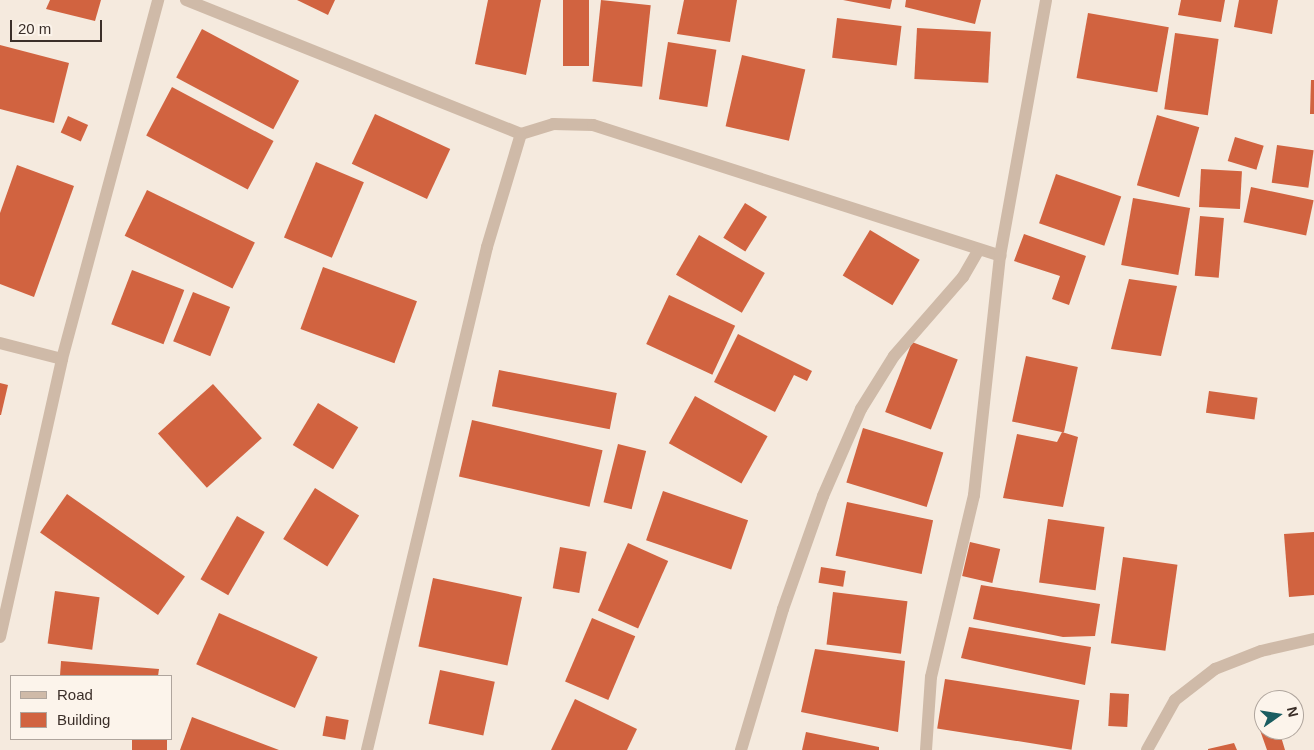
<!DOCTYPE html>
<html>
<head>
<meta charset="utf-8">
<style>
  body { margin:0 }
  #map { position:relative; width:1314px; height:750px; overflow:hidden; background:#f5eade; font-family:Arial,sans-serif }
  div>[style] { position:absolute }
  .building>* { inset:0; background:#d16340; transform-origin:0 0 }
  .minor>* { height:12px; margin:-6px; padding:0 6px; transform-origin:6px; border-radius:6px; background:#cfbaa8 }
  span { translate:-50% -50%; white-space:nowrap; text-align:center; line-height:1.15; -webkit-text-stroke:4px #fcf4eb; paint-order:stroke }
  .legend { position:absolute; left:10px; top:675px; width:162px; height:65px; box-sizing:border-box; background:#fcf4eb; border:1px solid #afa59d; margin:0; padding:6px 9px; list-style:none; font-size:15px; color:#3b2f29 }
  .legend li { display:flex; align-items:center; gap:10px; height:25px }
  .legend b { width:25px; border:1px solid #afa59d }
  .north { position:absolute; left:1254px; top:690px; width:50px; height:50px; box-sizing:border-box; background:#fcf4eb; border:1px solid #afa59d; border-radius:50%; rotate:77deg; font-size:14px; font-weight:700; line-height:20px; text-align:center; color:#3b2f29 }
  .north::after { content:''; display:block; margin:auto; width:18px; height:22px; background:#1a5d61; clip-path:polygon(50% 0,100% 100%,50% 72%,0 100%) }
  .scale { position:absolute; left:10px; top:20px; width:92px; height:22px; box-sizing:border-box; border:2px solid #3b2f29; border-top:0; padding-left:6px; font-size:15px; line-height:18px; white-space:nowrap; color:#3b2f29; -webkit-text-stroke:4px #fcf4eb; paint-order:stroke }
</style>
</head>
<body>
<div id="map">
  <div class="building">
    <div style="clip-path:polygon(50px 0,101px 0,95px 21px,46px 9px)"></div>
    <div style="clip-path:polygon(297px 0,335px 0,328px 15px)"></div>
    <div style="clip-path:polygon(488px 0,541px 0,526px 75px,475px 64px)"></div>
    <div style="left:563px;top:0;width:26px;height:66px"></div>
    <div style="left:601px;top:0;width:50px;height:82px;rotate:6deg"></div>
    <div style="clip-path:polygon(684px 0,737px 0,730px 42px,677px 34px)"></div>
    <div style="clip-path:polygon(843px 0,892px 0,890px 9px)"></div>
    <div style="clip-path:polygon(906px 0,981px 0,975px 24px,905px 7px)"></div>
    <div style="clip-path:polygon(1181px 0,1225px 0,1221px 22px,1178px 15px)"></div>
    <div style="clip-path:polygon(1239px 0,1278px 0,1272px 34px,1234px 27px)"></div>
    <div style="left:1088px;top:13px;width:82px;height:66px;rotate:10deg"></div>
    <div style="left:837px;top:18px;width:65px;height:40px;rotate:7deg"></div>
    <div style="left:917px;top:28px;width:74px;height:51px;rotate:3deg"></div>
    <div style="left:202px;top:29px;width:110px;height:55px;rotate:28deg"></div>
    <div style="left:1175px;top:33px;width:44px;height:77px;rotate:8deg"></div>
    <div style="left:668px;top:42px;width:49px;height:58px;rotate:9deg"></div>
    <div style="clip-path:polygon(0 45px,69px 63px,54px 123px,0 109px)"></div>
    <div style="left:742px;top:55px;width:65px;height:73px;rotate:13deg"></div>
    <div style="clip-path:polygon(1311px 80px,1314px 80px,1314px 114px,1310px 114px)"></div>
    <div style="left:172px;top:87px;width:115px;height:55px;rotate:28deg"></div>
    <div style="left:375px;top:114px;width:83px;height:55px;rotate:25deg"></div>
    <div style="left:1157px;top:115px;width:44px;height:73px;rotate:16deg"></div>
    <div style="left:68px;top:116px;width:22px;height:18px;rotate:24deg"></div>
    <div style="left:1235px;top:137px;width:30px;height:25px;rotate:17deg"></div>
    <div style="left:1277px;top:145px;width:37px;height:38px;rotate:8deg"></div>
    <div style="left:316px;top:162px;width:52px;height:82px;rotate:23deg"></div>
    <div style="clip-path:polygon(17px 165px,74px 186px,34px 297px,0 284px,0 213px)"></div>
    <div style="left:1201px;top:169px;width:41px;height:38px;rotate:3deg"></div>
    <div style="left:1056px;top:174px;width:69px;height:52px;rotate:19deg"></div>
    <div style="left:1251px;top:187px;width:64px;height:36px;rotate:12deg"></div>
    <div style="left:147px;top:190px;width:120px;height:51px;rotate:26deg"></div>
    <div style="left:1133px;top:198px;width:58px;height:68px;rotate:10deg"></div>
    <div style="left:745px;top:203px;width:26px;height:41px;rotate:32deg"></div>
    <div style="left:1200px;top:216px;width:24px;height:60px;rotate:5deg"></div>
    <div style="left:870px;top:230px;width:58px;height:53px;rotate:31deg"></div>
    <div style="clip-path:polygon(1024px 234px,1086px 256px,1069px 305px,1052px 299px,1060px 276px,1014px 261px)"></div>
    <div style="left:699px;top:235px;width:76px;height:46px;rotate:30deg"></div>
    <div style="left:323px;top:267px;width:100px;height:66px;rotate:20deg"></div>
    <div style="left:132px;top:270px;width:56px;height:58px;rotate:21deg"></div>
    <div style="clip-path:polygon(1129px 279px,1177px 286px,1161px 356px,1111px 349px)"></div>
    <div style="left:193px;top:292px;width:40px;height:53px;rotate:22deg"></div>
    <div style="left:669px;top:295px;width:73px;height:54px;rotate:25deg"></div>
    <div style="clip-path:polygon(738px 334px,812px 371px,807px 381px,794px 375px,775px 412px,714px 382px)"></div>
    <div style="left:912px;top:342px;width:49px;height:75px;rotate:21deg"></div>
    <div style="left:1026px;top:356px;width:53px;height:67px;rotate:12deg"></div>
    <div style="left:499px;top:370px;width:120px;height:37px;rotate:11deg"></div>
    <div style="clip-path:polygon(0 383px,8px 385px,1px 415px,0 415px)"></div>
    <div style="left:213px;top:384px;width:73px;height:74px;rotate:48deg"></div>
    <div style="left:1209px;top:391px;width:49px;height:22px;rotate:8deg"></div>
    <div style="left:695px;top:396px;width:83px;height:54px;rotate:29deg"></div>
    <div style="left:318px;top:403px;width:47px;height:49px;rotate:31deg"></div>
    <div style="left:472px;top:420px;width:134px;height:58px;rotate:13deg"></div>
    <div style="left:863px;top:428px;width:84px;height:57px;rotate:17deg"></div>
    <div style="clip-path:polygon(1062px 432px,1078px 437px,1063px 507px,1003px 498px,1017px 434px,1057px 442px)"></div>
    <div style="left:618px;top:444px;width:29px;height:60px;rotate:14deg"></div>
    <div style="left:315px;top:488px;width:52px;height:60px;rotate:32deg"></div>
    <div style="left:663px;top:491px;width:90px;height:52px;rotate:19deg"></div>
    <div style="left:67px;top:494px;width:144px;height:47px;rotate:35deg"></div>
    <div style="left:847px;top:502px;width:88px;height:55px;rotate:12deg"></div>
    <div style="left:237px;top:516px;width:32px;height:73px;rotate:30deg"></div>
    <div style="left:1048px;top:519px;width:57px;height:64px;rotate:8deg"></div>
    <div style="clip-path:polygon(1314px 532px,1314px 595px,1289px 597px,1284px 534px)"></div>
    <div style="left:970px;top:542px;width:31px;height:35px;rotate:13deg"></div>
    <div style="left:628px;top:543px;width:44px;height:74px;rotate:24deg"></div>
    <div style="left:560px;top:547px;width:27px;height:42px;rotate:10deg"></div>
    <div style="left:1123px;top:557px;width:55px;height:87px;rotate:8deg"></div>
    <div style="left:821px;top:567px;width:25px;height:16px;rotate:9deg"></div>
    <div style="left:433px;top:578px;width:91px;height:70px;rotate:12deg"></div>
    <div style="clip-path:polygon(981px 585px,1100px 604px,1095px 636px,1063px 637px,973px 619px)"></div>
    <div style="left:55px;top:591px;width:45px;height:53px;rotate:8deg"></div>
    <div style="left:833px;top:592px;width:75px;height:53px;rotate:7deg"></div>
    <div style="left:219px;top:613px;width:108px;height:56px;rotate:24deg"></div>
    <div style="left:592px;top:618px;width:47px;height:69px;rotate:23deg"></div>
    <div style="clip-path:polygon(969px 627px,1091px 647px,1085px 685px,961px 658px)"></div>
    <div style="clip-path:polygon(815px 649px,905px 661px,898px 732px,801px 712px)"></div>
    <div style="clip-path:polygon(61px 661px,159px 669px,158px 676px,60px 676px)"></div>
    <div style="left:440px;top:670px;width:56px;height:55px;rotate:12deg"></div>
    <div style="left:945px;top:679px;width:136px;height:50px;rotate:9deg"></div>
    <div style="left:1110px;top:693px;width:19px;height:33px;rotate:3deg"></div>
    <div style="clip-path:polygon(575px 699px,637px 729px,627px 750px,551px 750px)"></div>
    <div style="left:326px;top:716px;width:23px;height:20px;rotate:10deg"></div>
    <div style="clip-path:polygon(1264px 716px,1264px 730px,1279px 730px,1285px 750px,1267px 750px,1256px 719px)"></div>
    <div style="clip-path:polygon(192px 717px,279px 750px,180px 750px)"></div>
    <div style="clip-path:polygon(806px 732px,879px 747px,879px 750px,802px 750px)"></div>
    <div style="left:132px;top:739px;width:35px;height:11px"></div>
    <div style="clip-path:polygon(1234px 743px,1237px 750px,1208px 750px,1208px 749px)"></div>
  </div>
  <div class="minor">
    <div style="left:186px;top:0;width:361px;rotate:21.8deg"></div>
    <div style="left:521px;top:134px;width:34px;rotate:-17deg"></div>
    <div style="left:553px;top:124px;width:40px;rotate:1.4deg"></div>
    <div style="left:593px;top:125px;width:428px;rotate:17.8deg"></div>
    <div style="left:0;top:343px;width:64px;rotate:14.5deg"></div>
    <div style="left:0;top:637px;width:285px;rotate:-77.4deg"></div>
    <div style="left:62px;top:359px;width:372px;rotate:-75deg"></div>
    <div style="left:367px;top:750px;width:517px;rotate:-76.58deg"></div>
    <div style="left:487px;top:247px;width:118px;rotate:-73.3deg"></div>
    <div style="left:741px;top:750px;width:147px;rotate:-73.4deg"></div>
    <div style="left:783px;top:609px;width:120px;rotate:-70.5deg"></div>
    <div style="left:823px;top:496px;width:95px;rotate:-66.4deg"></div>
    <div style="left:861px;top:409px;width:62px;rotate:-58.1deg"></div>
    <div style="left:894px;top:356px;width:105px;rotate:-48.9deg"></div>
    <div style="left:963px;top:277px;width:30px;rotate:-60deg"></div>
    <div style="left:926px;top:750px;width:73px;rotate:-86.1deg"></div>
    <div style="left:931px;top:677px;width:187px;rotate:-76.7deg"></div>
    <div style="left:974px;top:495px;width:240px;rotate:-83.8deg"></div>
    <div style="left:1000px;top:256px;width:260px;rotate:-79.8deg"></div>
    <div style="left:1147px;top:750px;width:57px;rotate:-60.8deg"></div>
    <div style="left:1175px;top:700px;width:51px;rotate:-37.8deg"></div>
    <div style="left:1215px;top:669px;width:49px;rotate:-21.4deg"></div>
    <div style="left:1261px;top:651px;width:54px;rotate:-12.8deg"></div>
  </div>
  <ul class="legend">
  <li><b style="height:6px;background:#cfbaa8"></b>Road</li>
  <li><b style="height:14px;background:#d16340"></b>Building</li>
  </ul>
  <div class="north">N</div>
  <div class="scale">20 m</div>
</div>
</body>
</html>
